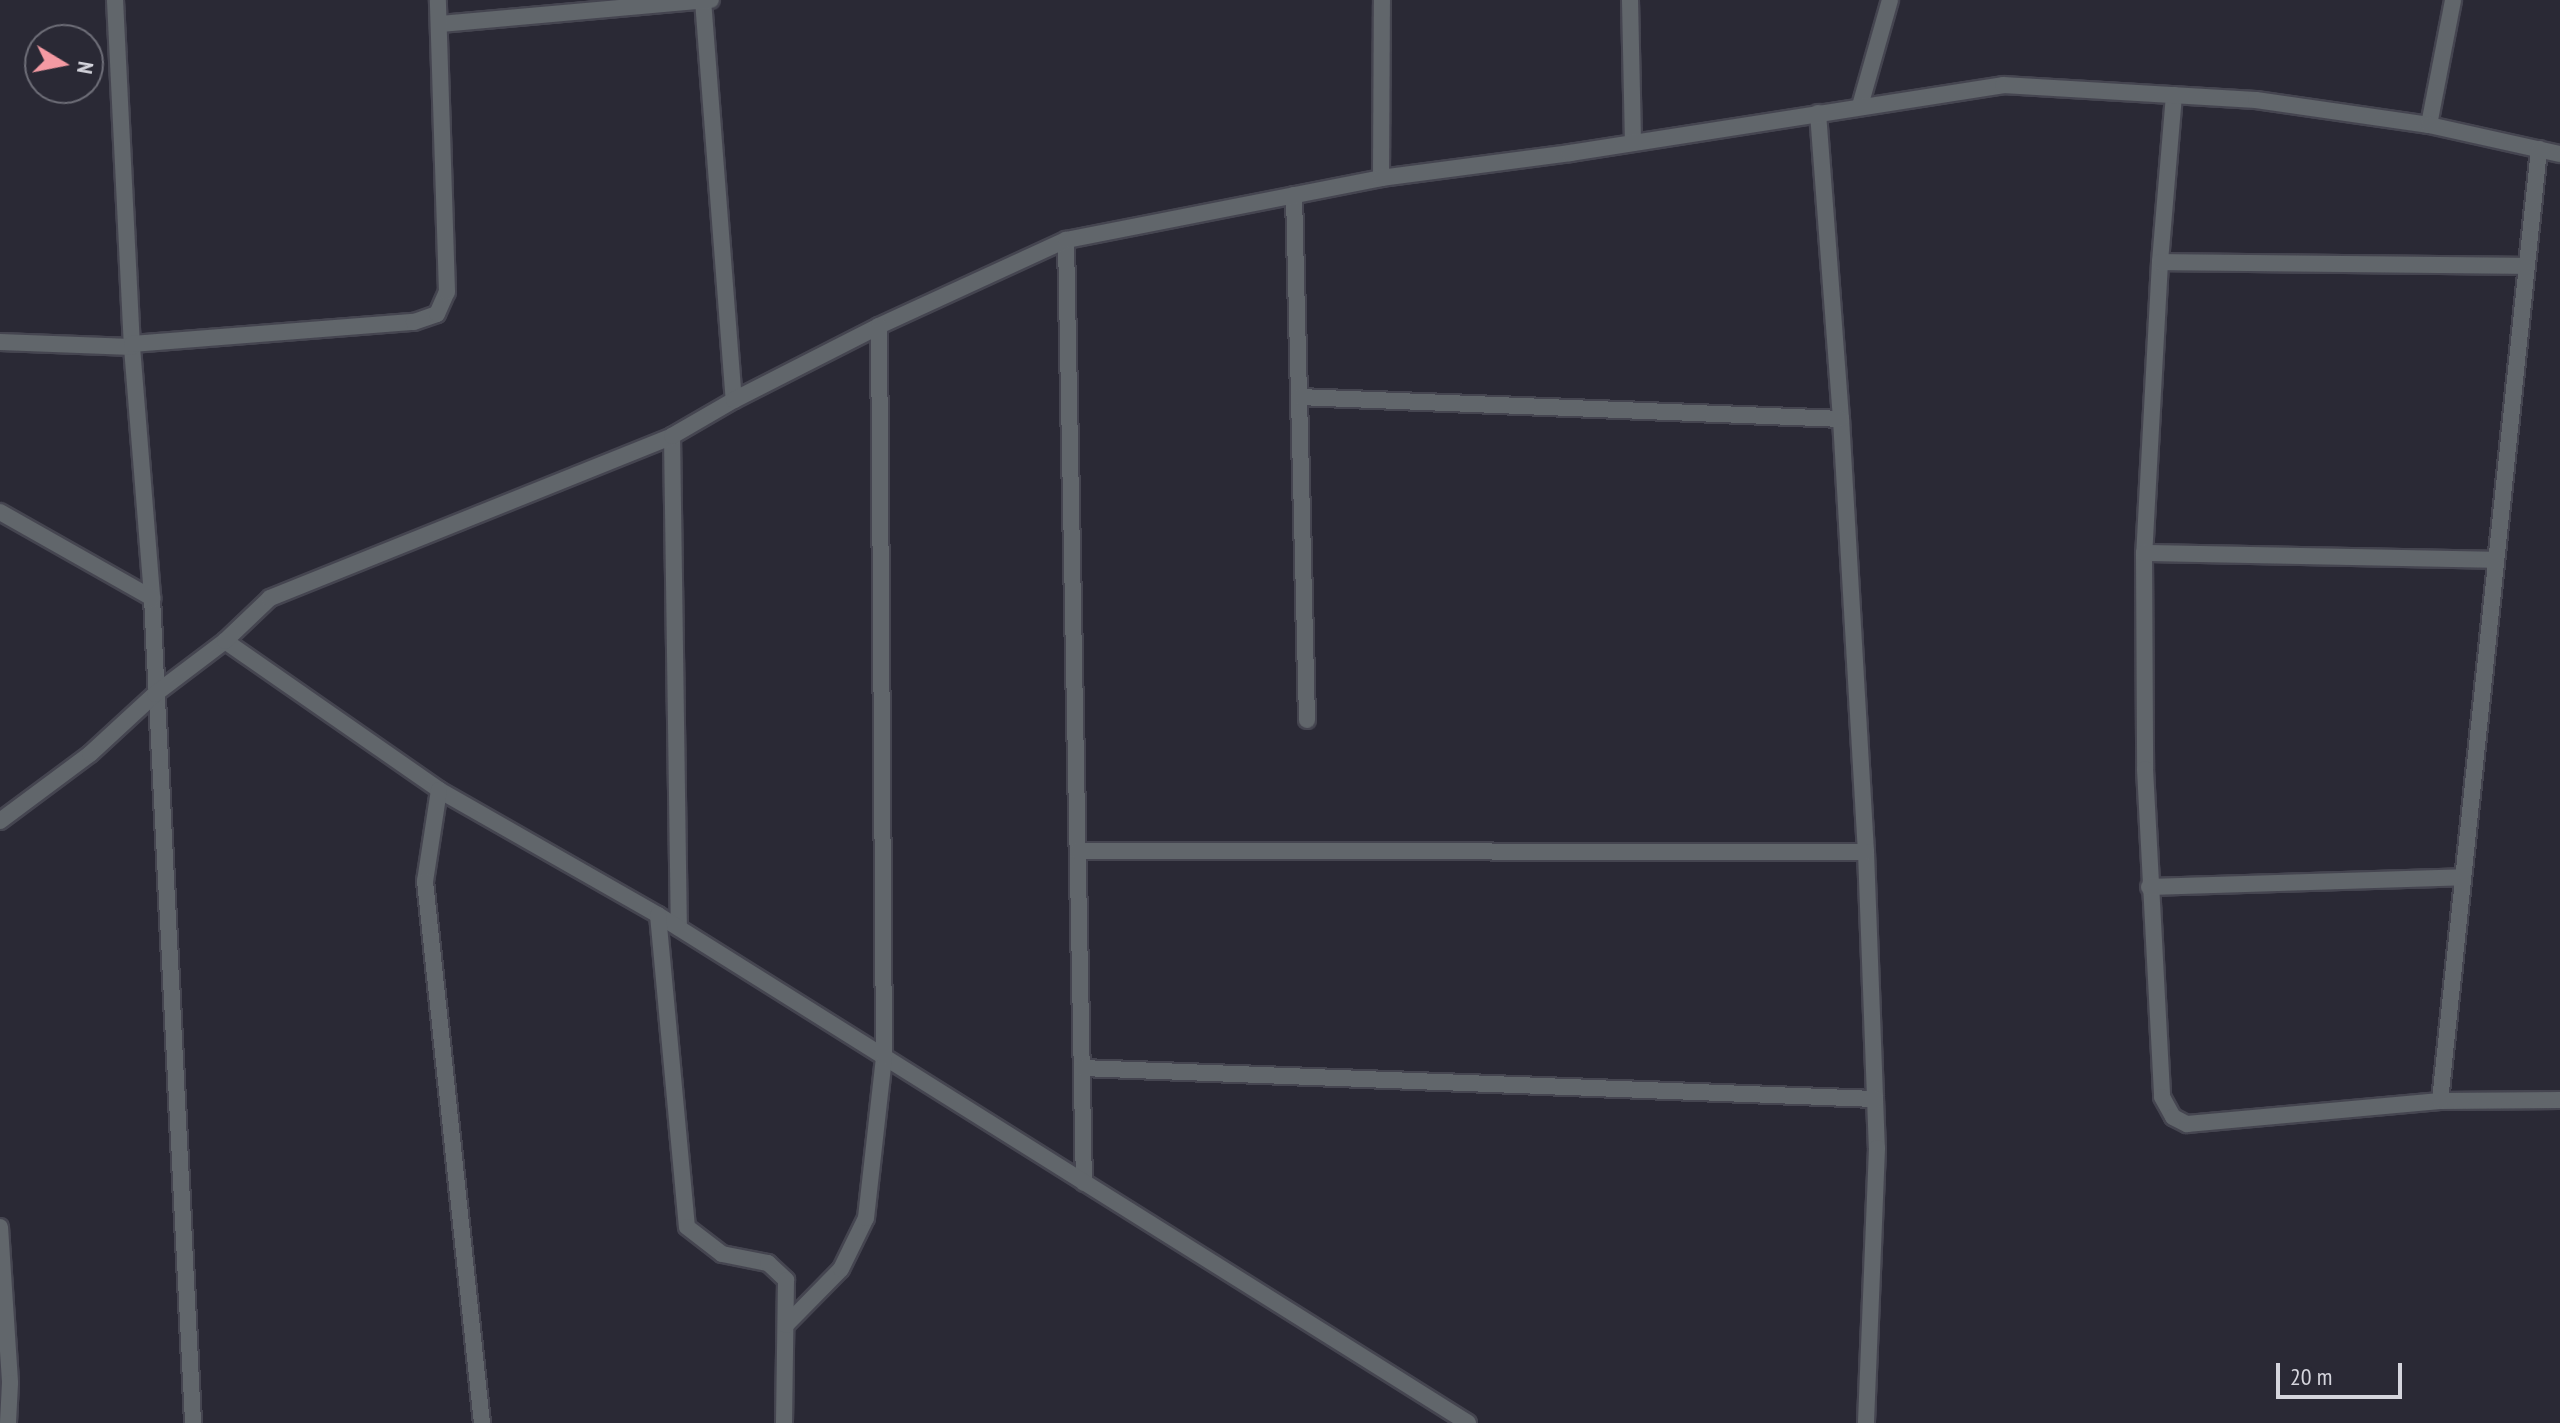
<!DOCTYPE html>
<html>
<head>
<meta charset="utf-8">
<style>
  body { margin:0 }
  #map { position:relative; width:2560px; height:1423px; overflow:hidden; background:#2a2935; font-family:"PT Sans Narrow",sans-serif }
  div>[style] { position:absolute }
  .roads { filter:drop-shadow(2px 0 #454550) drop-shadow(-2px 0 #454550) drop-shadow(0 2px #454550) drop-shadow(0 -2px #454550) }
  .street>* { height:16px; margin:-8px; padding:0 8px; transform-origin:8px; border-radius:8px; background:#61666b }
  span { translate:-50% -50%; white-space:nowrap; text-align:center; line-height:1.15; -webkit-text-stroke:6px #2a2935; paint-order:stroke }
  .north { position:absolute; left:24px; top:24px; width:80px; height:80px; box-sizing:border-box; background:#2a2935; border:2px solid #6e6e78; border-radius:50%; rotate:100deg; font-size:22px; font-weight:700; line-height:32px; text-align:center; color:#d5d5dd }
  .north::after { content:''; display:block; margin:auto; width:28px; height:36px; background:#f49aa3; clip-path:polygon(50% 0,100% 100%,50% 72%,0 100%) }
  .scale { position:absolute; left:2276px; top:1363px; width:126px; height:36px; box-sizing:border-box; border:4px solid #d5d5dd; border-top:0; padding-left:10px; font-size:24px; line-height:28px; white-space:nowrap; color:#d5d5dd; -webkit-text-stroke:6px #2a2935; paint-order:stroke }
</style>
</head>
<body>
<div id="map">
  <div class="roads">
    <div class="street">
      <div style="left:115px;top:0;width:347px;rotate:87.2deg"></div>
      <div style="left:132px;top:347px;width:252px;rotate:85.4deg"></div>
      <div style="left:152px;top:598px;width:826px;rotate:87.15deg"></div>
      <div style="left:703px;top:0;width:401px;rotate:85.6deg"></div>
      <div style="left:1630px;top:0;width:143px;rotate:88.8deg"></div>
      <div style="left:440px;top:24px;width:272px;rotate:-5.1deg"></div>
      <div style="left:2174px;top:95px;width:168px;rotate:94.8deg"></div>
      <div style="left:2160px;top:262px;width:291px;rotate:93.1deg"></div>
      <div style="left:2144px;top:553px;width:216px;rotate:89.7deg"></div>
      <div style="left:2145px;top:769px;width:328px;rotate:87deg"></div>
      <div style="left:2162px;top:1097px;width:23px;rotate:61deg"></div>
      <div style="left:2173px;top:1117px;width:16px;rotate:27deg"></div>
      <div style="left:2187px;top:1124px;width:254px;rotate:-5.2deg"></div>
      <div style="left:2440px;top:1101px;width:120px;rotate:-0.5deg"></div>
      <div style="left:1860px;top:106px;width:110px;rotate:-74.2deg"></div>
      <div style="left:1818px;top:113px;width:307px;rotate:85.7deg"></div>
      <div style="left:1841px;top:419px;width:434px;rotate:86.7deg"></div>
      <div style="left:1866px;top:852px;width:296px;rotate:87.9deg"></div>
      <div style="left:1877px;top:1148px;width:275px;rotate:92.3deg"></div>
      <div style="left:2429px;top:125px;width:127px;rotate:-79.1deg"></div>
      <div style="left:1381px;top:178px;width:178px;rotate:-89.7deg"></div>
      <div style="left:1294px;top:195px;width:525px;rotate:88.58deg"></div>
      <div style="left:1066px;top:240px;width:943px;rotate:88.91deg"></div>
      <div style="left:2160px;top:262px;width:367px;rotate:0.6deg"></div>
      <div style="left:0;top:342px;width:132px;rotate:2.2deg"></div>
      <div style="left:132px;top:344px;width:283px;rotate:-4.5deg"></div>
      <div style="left:414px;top:322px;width:24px;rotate:-19deg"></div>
      <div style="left:437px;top:314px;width:24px;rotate:-66deg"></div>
      <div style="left:447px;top:292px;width:292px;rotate:-91.8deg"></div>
      <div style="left:1299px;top:397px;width:542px;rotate:2.32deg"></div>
      <div style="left:672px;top:436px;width:492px;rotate:89.2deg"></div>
      <div style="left:0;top:512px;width:175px;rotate:29.5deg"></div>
      <div style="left:2144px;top:553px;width:352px;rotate:1.1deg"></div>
      <div style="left:225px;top:641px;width:261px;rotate:34.8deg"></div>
      <div style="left:439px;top:790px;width:252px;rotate:29.7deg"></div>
      <div style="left:658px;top:915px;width:956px;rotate:32.09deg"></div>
      <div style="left:439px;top:790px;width:92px;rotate:98.7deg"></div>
      <div style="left:425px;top:881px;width:545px;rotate:84deg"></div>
      <div style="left:0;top:821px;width:112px;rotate:-36.7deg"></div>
      <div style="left:90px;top:754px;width:88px;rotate:-42.7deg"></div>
      <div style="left:155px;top:694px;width:88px;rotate:-37.1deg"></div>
      <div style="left:225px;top:641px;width:62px;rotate:-43.7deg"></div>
      <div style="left:270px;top:598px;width:433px;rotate:-21.9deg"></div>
      <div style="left:672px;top:436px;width:72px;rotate:-30.1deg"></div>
      <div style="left:734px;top:400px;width:163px;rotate:-27deg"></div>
      <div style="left:879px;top:326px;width:206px;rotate:-24.7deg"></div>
      <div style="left:1066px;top:240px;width:321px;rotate:-11.1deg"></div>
      <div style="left:1381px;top:178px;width:191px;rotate:-7.5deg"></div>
      <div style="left:1570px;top:153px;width:438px;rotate:-8.9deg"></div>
      <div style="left:2003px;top:85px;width:253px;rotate:3.4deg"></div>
      <div style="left:2256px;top:100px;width:175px;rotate:8.2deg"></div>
      <div style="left:2429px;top:125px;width:134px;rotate:12.5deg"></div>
      <div style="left:1078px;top:851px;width:788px;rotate:0.07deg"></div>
      <div style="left:2149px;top:887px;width:314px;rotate:-1.8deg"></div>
      <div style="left:658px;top:915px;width:313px;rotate:84.7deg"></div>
      <div style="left:687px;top:1227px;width:44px;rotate:37.6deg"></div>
      <div style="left:722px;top:1254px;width:47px;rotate:11.1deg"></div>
      <div style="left:768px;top:1263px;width:25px;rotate:43deg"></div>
      <div style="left:786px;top:1280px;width:143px;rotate:90.8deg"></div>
      <div style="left:1082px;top:1068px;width:794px;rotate:2.24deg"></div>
      <div style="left:2440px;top:1101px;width:957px;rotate:-84.06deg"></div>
      <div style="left:0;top:1227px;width:156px;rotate:86.3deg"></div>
      <div style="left:10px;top:1383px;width:40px;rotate:92.9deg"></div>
      <div style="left:786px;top:1325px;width:78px;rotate:-45.5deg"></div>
      <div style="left:841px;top:1269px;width:57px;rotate:-63.9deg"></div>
      <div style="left:866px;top:1218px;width:162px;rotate:-83.6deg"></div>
      <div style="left:884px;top:1057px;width:731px;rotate:-90.39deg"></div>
    </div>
  </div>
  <div class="north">N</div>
  <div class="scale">20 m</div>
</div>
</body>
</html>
